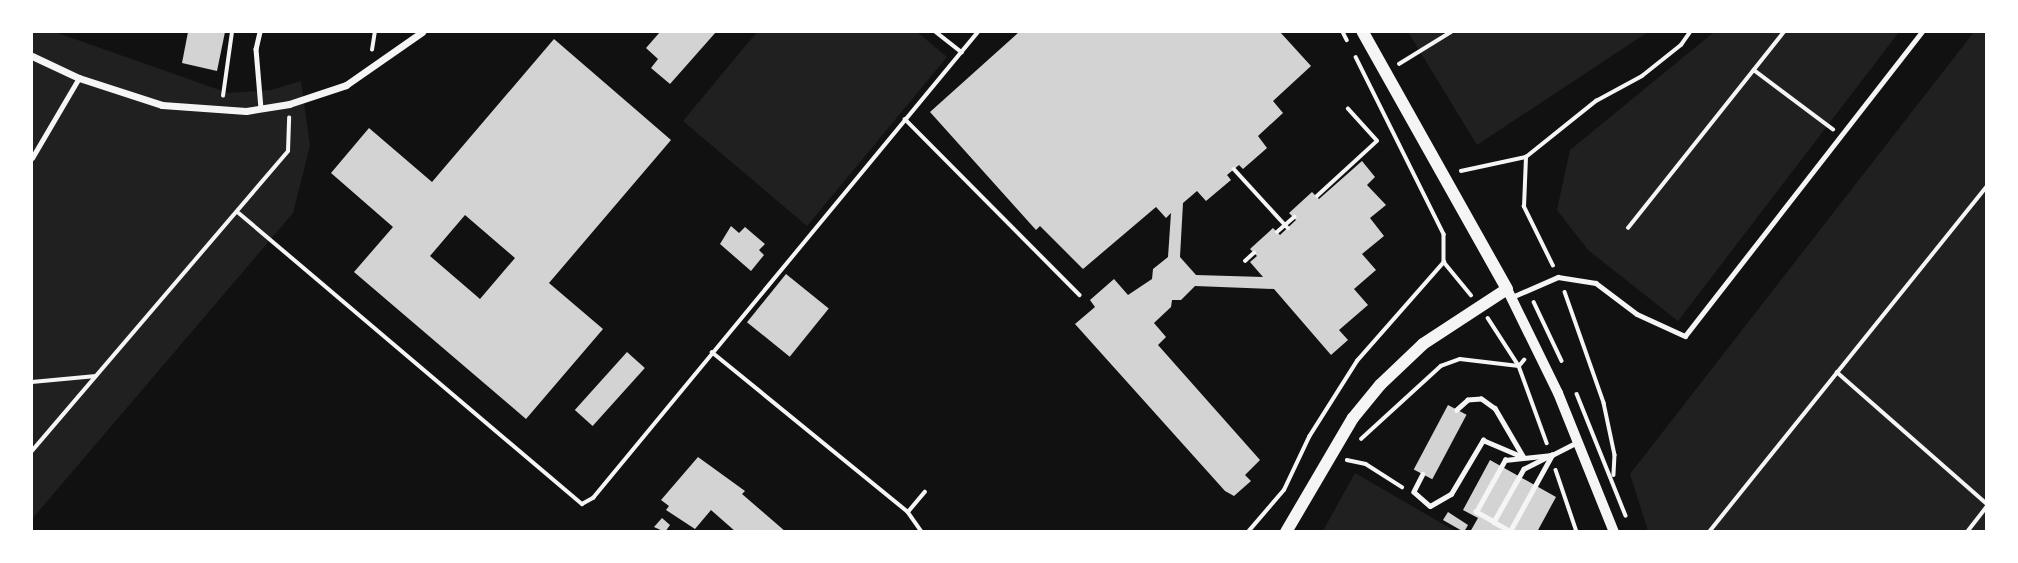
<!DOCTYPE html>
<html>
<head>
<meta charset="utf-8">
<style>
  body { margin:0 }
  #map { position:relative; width:2018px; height:563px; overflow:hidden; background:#111; font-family:"Nunito Sans",sans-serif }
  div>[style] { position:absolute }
  .green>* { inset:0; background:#202020 }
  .building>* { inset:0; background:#d3d3d3; transform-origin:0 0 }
  .path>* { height:3.5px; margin:-1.75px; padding:0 1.75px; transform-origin:1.75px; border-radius:1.75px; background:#f5f5f5 }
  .service>* { height:4.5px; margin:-2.25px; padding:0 2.25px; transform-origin:2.25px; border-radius:2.25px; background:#f5f5f5 }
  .minor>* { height:7px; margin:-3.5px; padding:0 3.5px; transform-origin:3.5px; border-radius:3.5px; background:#f5f5f5 }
  .tertiary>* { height:10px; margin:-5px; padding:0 5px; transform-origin:5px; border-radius:5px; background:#f5f5f5 }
  .secondary>* { height:12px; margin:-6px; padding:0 6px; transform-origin:6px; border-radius:6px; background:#f5f5f5 }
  span { translate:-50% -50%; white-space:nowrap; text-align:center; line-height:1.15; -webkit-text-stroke:7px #fff; paint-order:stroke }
  .frame { position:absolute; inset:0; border:33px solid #fff; pointer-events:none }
</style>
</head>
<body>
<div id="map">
  <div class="green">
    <div style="clip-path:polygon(32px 32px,55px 32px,228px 93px,271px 90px,301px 81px,310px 146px,293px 213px,32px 519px)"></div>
    <div style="clip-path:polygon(757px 32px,917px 32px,947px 57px,807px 226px,683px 121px)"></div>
    <div style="clip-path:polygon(1408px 32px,1648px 32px,1477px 145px)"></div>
    <div style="clip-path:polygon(1714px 32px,1899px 32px,1678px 321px,1588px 250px,1557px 210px,1570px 150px)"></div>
    <div style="clip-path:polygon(1974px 32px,1986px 32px,1986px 531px,1648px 531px,1630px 474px)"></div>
    <div style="clip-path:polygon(1355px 473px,1455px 531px,1323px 531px)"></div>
  </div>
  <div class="building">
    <div style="clip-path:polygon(188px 32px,225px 32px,217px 71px,182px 63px)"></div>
    <div style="clip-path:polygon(660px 32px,716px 32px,670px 84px,651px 68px,658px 59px,646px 48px)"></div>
    <div style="clip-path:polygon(1019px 32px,1280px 32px,1311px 66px,1273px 101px,1283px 113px,1258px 136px,1267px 148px,1243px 169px,1239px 165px,1227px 175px,1231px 180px,1206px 201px,1197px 191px,1183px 203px,1180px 257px,1196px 275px,1263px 277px,1250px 262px,1257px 256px,1250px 249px,1273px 228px,1280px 235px,1296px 220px,1289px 213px,1312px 192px,1319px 199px,1362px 161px,1375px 177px,1367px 185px,1386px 205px,1370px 218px,1384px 236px,1362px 254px,1376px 270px,1354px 289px,1368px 305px,1339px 330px,1348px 340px,1331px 355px,1274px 289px,1195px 286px,1181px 300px,1172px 300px,1171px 307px,1154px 323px,1166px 337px,1158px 345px,1260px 460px,1245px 475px,1251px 481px,1234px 496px,1225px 491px,1075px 324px,1095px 307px,1090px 300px,1114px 279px,1128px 295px,1152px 279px,1153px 269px,1168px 257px,1171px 213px,1166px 218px,1156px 207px,1083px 269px,1040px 226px,1036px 230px,930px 112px)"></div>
    <div style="clip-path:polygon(evenodd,554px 39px,671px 140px,549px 283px,603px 329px,526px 419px,354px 272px,393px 227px,331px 173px,369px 128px,432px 182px,554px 39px,465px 215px,515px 258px,480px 299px,430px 256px,465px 215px)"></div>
    <div style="clip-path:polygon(731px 226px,739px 233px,745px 227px,765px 244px,759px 250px,764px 255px,751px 271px,720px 244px)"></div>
    <div style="left:786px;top:274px;width:55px;height:62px;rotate:39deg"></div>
    <div style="left:627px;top:352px;width:24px;height:78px;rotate:42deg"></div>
    <div style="left:1448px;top:405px;width:21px;height:73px;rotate:28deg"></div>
    <div style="clip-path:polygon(698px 457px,745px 491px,742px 494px,786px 532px,736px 532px,711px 510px,695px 529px,666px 510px,669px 506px,661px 500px)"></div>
    <div style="clip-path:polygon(1490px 460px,1556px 497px,1537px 532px,1470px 532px,1478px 518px,1463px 510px)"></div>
    <div style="clip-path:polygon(1448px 512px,1468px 525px,1464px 532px,1443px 520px)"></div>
    <div style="clip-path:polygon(662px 518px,670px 525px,665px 532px,654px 527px)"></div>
  </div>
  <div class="path">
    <div style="left:936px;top:32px;width:33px;rotate:38deg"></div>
    <div style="left:1343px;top:32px;width:9px;rotate:63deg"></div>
    <div style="left:372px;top:50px;width:18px;rotate:-81deg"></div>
    <div style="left:1356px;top:57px;width:198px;rotate:63.6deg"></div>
    <div style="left:1444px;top:234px;width:28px;rotate:90deg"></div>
    <div style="left:1444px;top:262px;width:43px;rotate:50.7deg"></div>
    <div style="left:1399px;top:64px;width:61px;rotate:-31.6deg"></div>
    <div style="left:1754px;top:70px;width:99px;rotate:36.8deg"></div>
    <div style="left:223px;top:96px;width:65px;rotate:-82deg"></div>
    <div style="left:905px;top:119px;width:248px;rotate:45.2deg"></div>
    <div style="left:1234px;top:169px;width:80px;rotate:47.5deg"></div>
    <div style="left:1461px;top:171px;width:66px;rotate:-12.2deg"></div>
    <div style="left:1317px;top:196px;width:81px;rotate:-42.5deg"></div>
    <div style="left:1377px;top:141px;width:43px;rotate:-132.2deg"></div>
    <div style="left:239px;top:213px;width:450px;rotate:40.3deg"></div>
    <div style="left:582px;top:504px;width:13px;rotate:-29deg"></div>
    <div style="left:593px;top:498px;width:604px;rotate:-50.44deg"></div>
    <div style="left:1628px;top:228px;width:251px;rotate:-51.5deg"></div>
    <div style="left:1277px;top:232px;width:23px;rotate:-41deg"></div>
    <div style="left:1245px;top:261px;width:12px;rotate:-42deg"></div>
    <div style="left:1553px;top:266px;width:66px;rotate:-116.2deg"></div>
    <div style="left:1524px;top:207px;width:50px;rotate:-87.7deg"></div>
    <div style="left:1526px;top:157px;width:90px;rotate:-38.7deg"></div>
    <div style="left:1596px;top:101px;width:52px;rotate:-28.5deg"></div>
    <div style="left:1642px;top:76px;width:50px;rotate:-38.5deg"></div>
    <div style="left:1681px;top:45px;width:16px;rotate:-55deg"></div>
    <div style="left:1565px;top:292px;width:118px;rotate:70.6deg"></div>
    <div style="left:1604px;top:403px;width:53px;rotate:78.1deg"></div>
    <div style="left:1615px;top:455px;width:20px;rotate:93deg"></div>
    <div style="left:1534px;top:302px;width:65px;rotate:64.6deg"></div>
    <div style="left:1488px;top:318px;width:57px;rotate:57.1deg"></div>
    <div style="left:1519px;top:366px;width:82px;rotate:70deg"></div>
    <div style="left:712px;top:352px;width:253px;rotate:39.2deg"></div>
    <div style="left:908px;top:512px;width:24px;rotate:55deg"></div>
    <div style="left:1837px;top:372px;width:198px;rotate:41.3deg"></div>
    <div style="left:32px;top:382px;width:64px;rotate:-5.4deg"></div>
    <div style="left:1577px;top:394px;width:131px;rotate:68.1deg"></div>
    <div style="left:1361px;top:439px;width:108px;rotate:-42.4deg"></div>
    <div style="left:1441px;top:366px;width:20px;rotate:-20deg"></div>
    <div style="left:1460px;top:359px;width:59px;rotate:6.8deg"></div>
    <div style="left:1519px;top:366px;width:8px;rotate:-50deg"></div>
    <div style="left:32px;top:451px;width:394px;rotate:-49.5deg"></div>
    <div style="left:288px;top:151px;width:33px;rotate:-88deg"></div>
    <div style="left:1347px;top:460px;width:19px;rotate:12deg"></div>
    <div style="left:1366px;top:464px;width:43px;rotate:32.6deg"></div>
    <div style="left:1556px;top:470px;width:65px;rotate:71.3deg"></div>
    <div style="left:908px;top:512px;width:26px;rotate:-50deg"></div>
    <div style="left:1248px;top:532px;width:55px;rotate:-49.4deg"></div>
    <div style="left:1284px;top:490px;width:59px;rotate:-64.7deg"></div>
    <div style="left:1309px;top:437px;width:90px;rotate:-57.7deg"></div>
    <div style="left:1357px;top:361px;width:132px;rotate:-48.7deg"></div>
    <div style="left:1709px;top:532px;width:442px;rotate:-51.2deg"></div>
    <div style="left:1967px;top:532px;width:31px;rotate:-52deg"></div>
  </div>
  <div class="service">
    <div style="left:260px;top:32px;width:17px;rotate:103deg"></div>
    <div style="left:256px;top:49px;width:60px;rotate:85.2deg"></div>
    <div style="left:32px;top:158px;width:93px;rotate:-59.6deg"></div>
    <div style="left:1512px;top:297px;width:50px;rotate:-23.5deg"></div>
    <div style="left:1558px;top:277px;width:38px;rotate:9deg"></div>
    <div style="left:1596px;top:283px;width:51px;rotate:37.1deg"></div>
    <div style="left:1637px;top:314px;width:53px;rotate:24.6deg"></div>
    <div style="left:1685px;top:336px;width:385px;rotate:-52.1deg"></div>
    <div style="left:1423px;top:474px;width:20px;rotate:117deg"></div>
    <div style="left:1414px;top:492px;width:21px;rotate:41deg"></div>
    <div style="left:1430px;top:506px;width:24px;rotate:-30deg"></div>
    <div style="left:1451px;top:494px;width:63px;rotate:-59.3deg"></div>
    <div style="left:1483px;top:440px;width:43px;rotate:23deg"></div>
    <div style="left:1523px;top:457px;width:56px;rotate:-120.3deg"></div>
    <div style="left:1495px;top:409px;width:17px;rotate:-144deg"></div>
    <div style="left:1481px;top:399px;width:13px;rotate:176deg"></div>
    <div style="left:1468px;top:400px;width:15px;rotate:138deg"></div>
    <div style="left:1494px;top:522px;width:21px;rotate:-151deg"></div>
    <div style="left:1476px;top:512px;width:60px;rotate:-60.9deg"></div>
    <div style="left:1505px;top:460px;width:47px;rotate:-6.1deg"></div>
    <div style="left:1552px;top:455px;width:31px;rotate:153deg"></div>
    <div style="left:1524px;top:469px;width:61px;rotate:119.5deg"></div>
    <div style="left:1494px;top:522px;width:18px;rotate:29deg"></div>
    <div style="left:1510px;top:531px;width:87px;rotate:-61.1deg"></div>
    <div style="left:1552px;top:455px;width:27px;rotate:-27deg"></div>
  </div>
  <div class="minor">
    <div style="left:32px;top:56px;width:52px;rotate:25.1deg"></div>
    <div style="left:79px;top:78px;width:87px;rotate:18deg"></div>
    <div style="left:162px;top:105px;width:84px;rotate:4.1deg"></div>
    <div style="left:246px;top:111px;width:44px;rotate:-9.2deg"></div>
    <div style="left:289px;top:104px;width:60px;rotate:-18.4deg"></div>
    <div style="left:346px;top:85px;width:93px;rotate:-34.9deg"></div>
  </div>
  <div class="tertiary">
    <div style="left:1507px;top:289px;width:116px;rotate:63.9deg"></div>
    <div style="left:1558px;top:393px;width:150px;rotate:68.1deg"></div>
  </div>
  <div class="secondary">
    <div style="left:1286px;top:532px;width:132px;rotate:-59.6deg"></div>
    <div style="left:1353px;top:418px;width:43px;rotate:-50.7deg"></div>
    <div style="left:1380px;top:385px;width:59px;rotate:-43.6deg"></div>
    <div style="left:1423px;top:344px;width:100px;rotate:-33.2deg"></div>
    <div style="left:1507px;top:289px;width:295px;rotate:-119.3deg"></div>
  </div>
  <div class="frame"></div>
</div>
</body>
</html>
